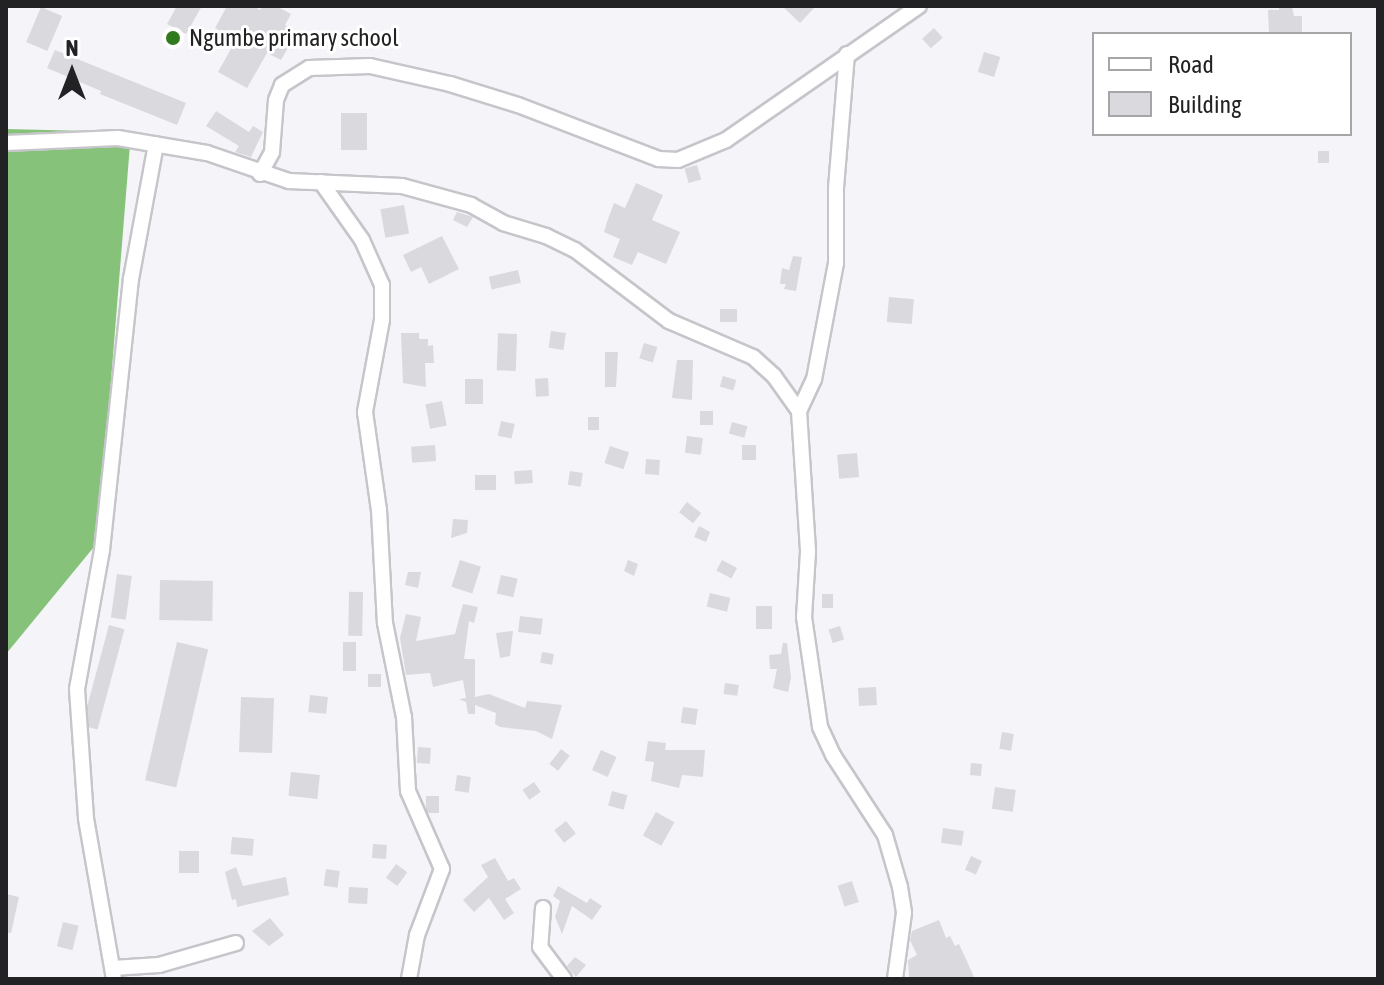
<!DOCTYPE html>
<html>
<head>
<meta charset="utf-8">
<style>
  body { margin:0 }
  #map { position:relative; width:1384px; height:985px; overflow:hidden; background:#f5f4f9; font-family:"Asap Condensed",sans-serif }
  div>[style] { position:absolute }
  .forest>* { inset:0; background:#87c27a }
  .building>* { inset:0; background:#dad9de; transform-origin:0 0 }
  .roads { filter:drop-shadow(2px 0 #c6c5ca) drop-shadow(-2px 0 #c6c5ca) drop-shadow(0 2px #c6c5ca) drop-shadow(0 -2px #c6c5ca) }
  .minor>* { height:14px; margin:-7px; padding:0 7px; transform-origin:7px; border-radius:7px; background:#fff }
  .dots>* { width:22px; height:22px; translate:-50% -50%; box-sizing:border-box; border:4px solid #fff; border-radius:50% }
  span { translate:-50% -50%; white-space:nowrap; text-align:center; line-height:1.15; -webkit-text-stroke:6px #fff; paint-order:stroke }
  .poi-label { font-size:24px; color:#222123 }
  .left { translate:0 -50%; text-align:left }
  .frame { position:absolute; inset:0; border:8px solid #222123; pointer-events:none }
  .legend { position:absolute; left:1092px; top:32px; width:260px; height:104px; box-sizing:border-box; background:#fff; border:2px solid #a7a6a7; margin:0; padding:10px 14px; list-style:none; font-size:24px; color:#222123 }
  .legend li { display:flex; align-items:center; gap:16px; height:40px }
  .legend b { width:40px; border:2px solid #a7a6a7 }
  .north { position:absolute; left:32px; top:32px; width:80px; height:80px; -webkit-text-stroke:6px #fff; paint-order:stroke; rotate:0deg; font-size:22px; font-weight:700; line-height:32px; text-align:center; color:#222123 }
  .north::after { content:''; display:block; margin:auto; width:28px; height:36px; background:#222123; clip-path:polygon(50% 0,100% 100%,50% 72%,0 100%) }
</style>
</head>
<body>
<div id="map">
  <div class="forest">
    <div style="clip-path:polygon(6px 129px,131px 132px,98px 542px,6px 654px)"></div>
  </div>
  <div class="building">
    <div style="clip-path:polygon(177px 6px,202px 6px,186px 34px,167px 24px)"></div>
    <div style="clip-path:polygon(227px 6px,253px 6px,260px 10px,263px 6px,276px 6px,291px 14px,285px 25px,297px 32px,281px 60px,267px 53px,247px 88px,218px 72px,236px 40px,215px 28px)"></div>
    <div style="clip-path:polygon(782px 6px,816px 6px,800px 23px)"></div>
    <div style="clip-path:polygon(1279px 6px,1292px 6px,1294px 16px,1302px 16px,1302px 34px,1269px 34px,1268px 10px,1279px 10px)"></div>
    <div style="left:41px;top:7px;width:23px;height:38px;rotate:23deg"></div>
    <div style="left:934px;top:28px;width:13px;height:16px;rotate:48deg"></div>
    <div style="clip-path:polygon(55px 50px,186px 103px,177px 125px,100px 94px,101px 91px,47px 68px)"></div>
    <div style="left:984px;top:52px;width:17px;height:21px;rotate:17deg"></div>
    <div style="clip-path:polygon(216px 111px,249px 132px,253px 126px,263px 132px,251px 157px,235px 152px,239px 146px,206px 126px)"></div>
    <div style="left:341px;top:113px;width:26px;height:37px"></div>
    <div style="left:1318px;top:151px;width:11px;height:12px"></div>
    <div style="left:697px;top:165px;width:15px;height:13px;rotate:74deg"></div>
    <div style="clip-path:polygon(636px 183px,663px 195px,652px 220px,680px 232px,666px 264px,638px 252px,632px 265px,613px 257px,620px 239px,604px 232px,608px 219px,614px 203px,625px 208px)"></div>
    <div style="left:404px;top:205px;width:29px;height:24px;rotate:80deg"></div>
    <div style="clip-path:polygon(457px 212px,473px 217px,467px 227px,453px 220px)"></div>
    <div style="clip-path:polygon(442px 236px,459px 269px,429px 284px,421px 267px,411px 272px,403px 255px)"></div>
    <div style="clip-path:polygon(793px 256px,802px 257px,796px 291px,784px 289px,786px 284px,780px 284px,782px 268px,789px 270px)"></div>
    <div style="left:518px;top:270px;width:13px;height:30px;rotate:77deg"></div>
    <div style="left:889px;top:297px;width:25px;height:25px;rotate:5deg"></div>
    <div style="left:720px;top:309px;width:17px;height:13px"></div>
    <div style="left:551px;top:331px;width:15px;height:17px;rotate:8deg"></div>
    <div style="clip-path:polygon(401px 333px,419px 333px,419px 339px,428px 339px,428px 346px,433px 345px,434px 363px,425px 363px,426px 387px,403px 383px)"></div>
    <div style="left:517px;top:334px;width:37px;height:19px;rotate:92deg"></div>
    <div style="left:644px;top:343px;width:14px;height:16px;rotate:17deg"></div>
    <div style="clip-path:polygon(605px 352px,618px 352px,616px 387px,605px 387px)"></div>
    <div style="clip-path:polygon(677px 360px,693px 360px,692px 400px,672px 398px)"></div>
    <div style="left:723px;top:376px;width:14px;height:11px;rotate:17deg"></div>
    <div style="left:548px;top:378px;width:18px;height:13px;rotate:87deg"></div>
    <div style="left:483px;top:379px;width:25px;height:18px;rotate:90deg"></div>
    <div style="left:442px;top:401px;width:25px;height:17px;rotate:79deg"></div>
    <div style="left:700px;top:411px;width:13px;height:14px"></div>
    <div style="left:588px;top:417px;width:11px;height:13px"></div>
    <div style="left:501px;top:421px;width:14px;height:15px;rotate:12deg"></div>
    <div style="left:732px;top:422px;width:16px;height:12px;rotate:15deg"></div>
    <div style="left:687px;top:436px;width:16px;height:17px;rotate:7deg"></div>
    <div style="left:435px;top:445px;width:16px;height:24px;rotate:86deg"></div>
    <div style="left:742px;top:445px;width:14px;height:15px"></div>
    <div style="left:610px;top:446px;width:20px;height:18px;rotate:18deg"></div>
    <div style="left:857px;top:453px;width:24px;height:20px;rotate:85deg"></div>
    <div style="left:646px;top:459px;width:14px;height:15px;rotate:4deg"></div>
    <div style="left:532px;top:470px;width:13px;height:18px;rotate:86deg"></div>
    <div style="left:570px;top:471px;width:13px;height:14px;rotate:9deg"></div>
    <div style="left:475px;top:475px;width:21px;height:15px"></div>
    <div style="left:687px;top:502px;width:18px;height:13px;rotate:38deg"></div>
    <div style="clip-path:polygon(453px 519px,468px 520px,467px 533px,451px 538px)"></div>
    <div style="clip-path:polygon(699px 526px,710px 532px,706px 542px,694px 537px)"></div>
    <div style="left:460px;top:560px;width:22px;height:28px;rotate:18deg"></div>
    <div style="clip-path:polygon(628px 560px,638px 564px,634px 576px,624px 571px)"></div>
    <div style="left:722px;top:560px;width:17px;height:12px;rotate:28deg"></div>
    <div style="clip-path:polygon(408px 572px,421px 572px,418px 588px,405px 585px)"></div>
    <div style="left:117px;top:574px;width:15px;height:44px;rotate:8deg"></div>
    <div style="left:501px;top:575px;width:17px;height:19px;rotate:13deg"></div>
    <div style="left:160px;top:580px;width:53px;height:40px;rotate:1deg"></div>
    <div style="left:363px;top:592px;width:44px;height:14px;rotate:91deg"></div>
    <div style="left:710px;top:593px;width:21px;height:14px;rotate:14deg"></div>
    <div style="left:833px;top:594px;width:14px;height:11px;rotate:90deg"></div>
    <div style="clip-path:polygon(463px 604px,478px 607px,474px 623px,469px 621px,464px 659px,475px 659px,475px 697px,489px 694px,525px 708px,527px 701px,562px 705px,552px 739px,536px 731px,500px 727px,495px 724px,496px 713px,475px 705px,475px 714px,468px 714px,466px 702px,459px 699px,466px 698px,463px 680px,433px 687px,430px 673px,406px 675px,400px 638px,406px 614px,421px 617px,416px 641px,455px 634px)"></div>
    <div style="left:756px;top:606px;width:16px;height:23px"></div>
    <div style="left:520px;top:616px;width:23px;height:16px;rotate:7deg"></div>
    <div style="left:109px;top:625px;width:16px;height:104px;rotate:15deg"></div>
    <div style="left:840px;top:626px;width:14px;height:12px;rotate:73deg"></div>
    <div style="clip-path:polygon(513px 631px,510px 656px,500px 658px,496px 633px)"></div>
    <div style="left:177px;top:642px;width:32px;height:142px;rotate:13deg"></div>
    <div style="left:343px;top:642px;width:13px;height:29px"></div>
    <div style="clip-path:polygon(783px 643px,787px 643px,791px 678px,788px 692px,773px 688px,777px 669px,770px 669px,769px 655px,781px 654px)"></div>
    <div style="left:542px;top:652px;width:12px;height:11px;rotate:9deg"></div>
    <div style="left:368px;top:674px;width:13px;height:13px"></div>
    <div style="left:725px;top:683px;width:14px;height:11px;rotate:8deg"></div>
    <div style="left:876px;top:687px;width:18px;height:18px;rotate:87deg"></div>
    <div style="left:310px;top:695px;width:18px;height:17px;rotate:6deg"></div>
    <div style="left:241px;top:697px;width:33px;height:55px;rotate:2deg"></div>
    <div style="left:683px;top:707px;width:15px;height:16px;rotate:8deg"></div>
    <div style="left:1002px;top:732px;width:12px;height:17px;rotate:9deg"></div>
    <div style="clip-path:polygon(648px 741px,666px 743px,665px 750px,705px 750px,703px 777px,682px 775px,679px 788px,651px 781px,654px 762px,645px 761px)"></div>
    <div style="left:418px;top:747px;width:13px;height:16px;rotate:4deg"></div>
    <div style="left:561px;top:749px;width:11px;height:19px;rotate:38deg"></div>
    <div style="left:601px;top:750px;width:17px;height:22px;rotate:24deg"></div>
    <div style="left:971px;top:763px;width:11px;height:12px;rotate:5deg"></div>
    <div style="left:291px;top:772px;width:29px;height:24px;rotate:6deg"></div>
    <div style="left:457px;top:775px;width:14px;height:16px;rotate:8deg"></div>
    <div style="left:534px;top:782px;width:12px;height:14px;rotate:55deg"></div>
    <div style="left:995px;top:787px;width:21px;height:22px;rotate:8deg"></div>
    <div style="left:612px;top:791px;width:16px;height:15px;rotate:15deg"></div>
    <div style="left:426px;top:796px;width:13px;height:17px"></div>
    <div style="left:656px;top:812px;width:21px;height:27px;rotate:29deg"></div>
    <div style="left:566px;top:821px;width:16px;height:15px;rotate:52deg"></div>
    <div style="left:943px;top:828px;width:21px;height:15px;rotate:8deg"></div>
    <div style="left:232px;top:837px;width:22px;height:17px;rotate:5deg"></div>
    <div style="left:373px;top:844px;width:14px;height:14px;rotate:4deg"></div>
    <div style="left:179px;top:851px;width:20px;height:22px"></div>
    <div style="left:971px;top:856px;width:12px;height:15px;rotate:24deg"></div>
    <div style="clip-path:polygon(495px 858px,508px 881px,514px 878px,521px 889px,505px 899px,514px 913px,504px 920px,489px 898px,474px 912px,463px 900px,488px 877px,481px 865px)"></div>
    <div style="left:396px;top:864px;width:14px;height:17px;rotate:36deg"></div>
    <div style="clip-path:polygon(236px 867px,243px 886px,286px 877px,289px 895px,237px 907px,236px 899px,232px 900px,225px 872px)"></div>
    <div style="left:326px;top:869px;width:14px;height:17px;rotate:8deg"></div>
    <div style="left:852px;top:881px;width:22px;height:15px;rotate:72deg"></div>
    <div style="clip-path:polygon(558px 886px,587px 903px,590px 898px,602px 906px,592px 920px,572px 906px,562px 934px,555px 917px,560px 901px,553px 896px)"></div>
    <div style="left:349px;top:887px;width:19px;height:16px;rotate:3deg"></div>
    <div style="clip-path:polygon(6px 894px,19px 897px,11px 933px,6px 933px)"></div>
    <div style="clip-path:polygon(270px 918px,284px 935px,269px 946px,252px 931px)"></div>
    <div style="clip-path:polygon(939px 920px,946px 938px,950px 936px,955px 946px,959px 944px,975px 979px,909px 979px,908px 960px,917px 955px,910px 940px,912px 931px)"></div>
    <div style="left:63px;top:922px;width:16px;height:25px;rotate:14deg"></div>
    <div style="clip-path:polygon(575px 957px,586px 965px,576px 977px,567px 966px)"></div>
  </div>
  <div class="roads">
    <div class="minor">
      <div style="left:847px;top:54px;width:135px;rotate:94.7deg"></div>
      <div style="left:836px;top:189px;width:74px;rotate:90deg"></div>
      <div style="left:836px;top:263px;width:118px;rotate:100.7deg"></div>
      <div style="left:814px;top:379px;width:35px;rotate:115deg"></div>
      <div style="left:799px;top:411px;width:141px;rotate:86.3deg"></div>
      <div style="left:808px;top:552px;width:65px;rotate:93.5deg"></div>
      <div style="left:804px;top:617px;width:111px;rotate:81.7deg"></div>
      <div style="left:820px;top:727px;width:31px;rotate:65deg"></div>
      <div style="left:833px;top:755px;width:95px;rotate:57deg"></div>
      <div style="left:885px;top:835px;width:54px;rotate:73.9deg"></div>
      <div style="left:900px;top:887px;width:26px;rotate:81deg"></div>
      <div style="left:904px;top:913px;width:67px;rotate:97.8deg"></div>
      <div style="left:6px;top:143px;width:112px;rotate:-2.6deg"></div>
      <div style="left:118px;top:138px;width:90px;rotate:9.6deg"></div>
      <div style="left:207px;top:153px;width:87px;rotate:18.9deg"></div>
      <div style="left:289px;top:181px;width:113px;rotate:2.5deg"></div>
      <div style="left:402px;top:186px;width:72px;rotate:15.4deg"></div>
      <div style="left:471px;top:205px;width:37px;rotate:29deg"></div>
      <div style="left:503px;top:223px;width:45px;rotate:16.8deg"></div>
      <div style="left:546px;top:236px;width:32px;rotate:26deg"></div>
      <div style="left:575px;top:250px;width:118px;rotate:37.1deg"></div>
      <div style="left:669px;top:321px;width:91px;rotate:23.2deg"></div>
      <div style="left:753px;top:357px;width:28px;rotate:42deg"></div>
      <div style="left:774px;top:376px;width:43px;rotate:54.5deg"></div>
      <div style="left:260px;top:174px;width:25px;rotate:-61deg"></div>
      <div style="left:272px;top:152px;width:52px;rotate:-85.6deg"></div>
      <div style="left:276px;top:100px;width:16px;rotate:-68deg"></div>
      <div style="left:282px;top:85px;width:32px;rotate:-32deg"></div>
      <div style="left:309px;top:68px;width:61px;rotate:-1.9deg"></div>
      <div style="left:370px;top:66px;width:82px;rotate:12.7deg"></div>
      <div style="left:450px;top:84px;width:71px;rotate:17.2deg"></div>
      <div style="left:518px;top:105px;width:151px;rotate:21deg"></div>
      <div style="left:659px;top:159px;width:19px;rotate:3deg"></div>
      <div style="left:678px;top:160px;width:52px;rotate:-22.6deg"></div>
      <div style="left:726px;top:140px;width:235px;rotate:-34.8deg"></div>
      <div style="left:321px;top:182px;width:71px;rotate:54.7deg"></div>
      <div style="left:362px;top:240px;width:49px;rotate:66deg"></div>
      <div style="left:382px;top:285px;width:35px;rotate:90deg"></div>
      <div style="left:382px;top:320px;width:94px;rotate:100.5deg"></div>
      <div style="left:365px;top:412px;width:99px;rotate:81.9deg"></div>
      <div style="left:379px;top:510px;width:113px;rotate:87deg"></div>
      <div style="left:385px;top:623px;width:96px;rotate:78.6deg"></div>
      <div style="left:404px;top:717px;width:74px;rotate:86.9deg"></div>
      <div style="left:408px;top:791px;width:85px;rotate:66.4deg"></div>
      <div style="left:442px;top:869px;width:71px;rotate:110.7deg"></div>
      <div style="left:417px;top:935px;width:45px;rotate:100.3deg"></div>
      <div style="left:543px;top:908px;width:39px;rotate:94deg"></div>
      <div style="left:540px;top:947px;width:40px;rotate:53deg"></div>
      <div style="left:113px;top:968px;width:46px;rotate:-3.7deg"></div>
      <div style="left:159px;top:965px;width:80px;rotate:-15.9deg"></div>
      <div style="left:114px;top:979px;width:163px;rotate:-99.9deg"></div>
      <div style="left:86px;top:818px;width:129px;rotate:-94deg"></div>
      <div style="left:77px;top:689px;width:141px;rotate:-79.8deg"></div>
      <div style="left:102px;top:550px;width:273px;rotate:-83.9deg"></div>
      <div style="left:131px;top:279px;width:137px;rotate:-79.5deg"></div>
    </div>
  </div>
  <div class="dots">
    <div style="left:173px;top:38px;background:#30791d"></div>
  </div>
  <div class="poi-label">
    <span class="left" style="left:189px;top:38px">Ngumbe primary school</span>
  </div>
  <div class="frame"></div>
  <ul class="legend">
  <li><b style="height:10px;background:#fff"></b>Road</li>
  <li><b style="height:22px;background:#dad9de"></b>Building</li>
  </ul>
  <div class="north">N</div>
</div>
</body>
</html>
